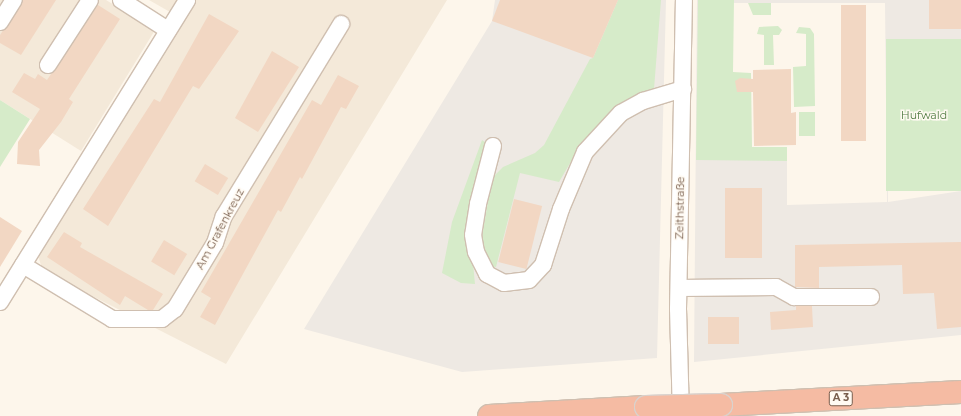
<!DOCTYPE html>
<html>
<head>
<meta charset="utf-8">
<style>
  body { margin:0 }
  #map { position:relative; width:961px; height:416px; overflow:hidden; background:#fdf6eb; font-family:Montserrat,sans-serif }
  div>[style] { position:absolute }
  .residential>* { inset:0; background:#f4e9d9 }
  .industrial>* { inset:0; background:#eee9e3 }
  .green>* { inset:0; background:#d6ebc9; transform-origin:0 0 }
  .building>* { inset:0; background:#f2d7c3; transform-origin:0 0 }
  .roads { filter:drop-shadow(1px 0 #cfbfb0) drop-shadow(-1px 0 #cfbfb0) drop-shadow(0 1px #cfbfb0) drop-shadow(0 -1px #cfbfb0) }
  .minor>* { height:16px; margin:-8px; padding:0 8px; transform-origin:8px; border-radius:8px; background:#fff }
  .highway>* { height:22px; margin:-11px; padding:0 11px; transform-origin:11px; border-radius:11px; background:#f5bba3 }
  .bridges { filter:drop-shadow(1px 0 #d9d2cd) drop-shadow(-1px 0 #d9d2cd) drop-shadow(0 1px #d9d2cd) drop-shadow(0 -1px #d9d2cd) }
  .highway-bridge>* { height:22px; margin:-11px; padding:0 11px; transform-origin:11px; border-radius:11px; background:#f5bba3 }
  span { translate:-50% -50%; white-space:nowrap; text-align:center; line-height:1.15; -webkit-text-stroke:3px #fffaf2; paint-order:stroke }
  .shield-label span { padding:1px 3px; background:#fffaf2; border:1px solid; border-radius:3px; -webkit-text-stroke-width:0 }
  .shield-label { font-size:10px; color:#785e4d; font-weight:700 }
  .park-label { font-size:11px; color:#547e45 }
  .street-label { font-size:11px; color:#785e4d }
</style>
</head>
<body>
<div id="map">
  <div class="residential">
    <div style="clip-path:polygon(0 0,106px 0,155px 30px,81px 151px,0 100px)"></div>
    <div style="clip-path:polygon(149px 0,447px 0,226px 364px,43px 271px,38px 256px,184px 20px)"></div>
  </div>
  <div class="industrial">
    <div style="clip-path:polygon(495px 0,666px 0,657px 358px,462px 372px,304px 329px,492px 21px)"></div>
    <div style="clip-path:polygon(evenodd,697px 0,961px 0,961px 39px,887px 40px,888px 202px,961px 191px,961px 335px,694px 362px,697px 0,728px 3px,885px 3px,887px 202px,787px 205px,787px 147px,729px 147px,728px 3px)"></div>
  </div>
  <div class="green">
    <div style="clip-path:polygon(618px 0,661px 0,654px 89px,629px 99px,607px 116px,583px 141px,559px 182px,520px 173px,496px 267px,487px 266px,481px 242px,492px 178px,503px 167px,535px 153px,544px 145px,590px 59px,593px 58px)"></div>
    <div style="clip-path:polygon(698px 0,734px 0,733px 72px,751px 73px,752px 147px,787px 147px,787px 161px,696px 160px)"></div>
    <div style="clip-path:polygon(748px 3px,771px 3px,771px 15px,753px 15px)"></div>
    <div style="clip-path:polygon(759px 27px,778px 26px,782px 30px,779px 35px,773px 35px,774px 65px,764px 65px,764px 35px,757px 34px)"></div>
    <div style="clip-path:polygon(799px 27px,810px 28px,814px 34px,815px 106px,794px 107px,793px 67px,806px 66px,806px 34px,796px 33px)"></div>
    <div style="left:961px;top:39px;width:152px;height:75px;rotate:90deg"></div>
    <div style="clip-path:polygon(0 100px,30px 119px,0 167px)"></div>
    <div style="left:799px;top:112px;width:16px;height:24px"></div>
    <div style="clip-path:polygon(482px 140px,485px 142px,469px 222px,475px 284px,461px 283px,442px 273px,452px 222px)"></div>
  </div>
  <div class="building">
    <div style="clip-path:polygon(23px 0,56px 0,21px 55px,0 43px,0 35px)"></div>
    <div style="clip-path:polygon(500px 0,618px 0,593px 58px,492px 21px)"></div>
    <div style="left:929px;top:0;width:32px;height:29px"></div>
    <div style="clip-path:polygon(98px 5px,120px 19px,69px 99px,73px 102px,61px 122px,39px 150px,40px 166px,17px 164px,18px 142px,40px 109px,12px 92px,24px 73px,35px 79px,38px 74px,47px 80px)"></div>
    <div style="left:841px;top:5px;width:25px;height:136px"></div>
    <div style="clip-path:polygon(209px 14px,239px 31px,199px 89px,193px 86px,108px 226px,83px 209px,154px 99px,160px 102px)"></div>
    <div style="clip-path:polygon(272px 51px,299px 67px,258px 132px,235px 118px)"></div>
    <div style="clip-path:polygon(791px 69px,791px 113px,796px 112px,796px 145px,754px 146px,753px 92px,737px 92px,735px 81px,740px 78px,753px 79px,753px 70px)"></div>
    <div style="clip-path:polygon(338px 75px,359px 86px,346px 109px,341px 107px,302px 179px,300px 177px,281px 212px,278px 210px,215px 325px,200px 317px,211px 298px,201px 292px,312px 100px,321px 105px)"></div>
    <div style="left:205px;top:164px;width:27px;height:20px;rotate:31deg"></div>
    <div style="left:725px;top:188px;width:37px;height:70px"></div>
    <div style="left:514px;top:199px;width:29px;height:65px;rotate:14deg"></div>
    <div style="clip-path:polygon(0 217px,22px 231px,0 267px)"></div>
    <div style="clip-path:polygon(64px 232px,82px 243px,80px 247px,163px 294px,153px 310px,148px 310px,125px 296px,120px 305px,47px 257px)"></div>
    <div style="left:164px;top:240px;width:27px;height:25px;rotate:31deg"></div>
    <div style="clip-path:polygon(961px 242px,961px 327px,937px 329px,934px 293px,903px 294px,902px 265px,819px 267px,819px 288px,795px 287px,795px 245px)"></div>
    <div style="clip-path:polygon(796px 306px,812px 306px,813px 327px,771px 330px,770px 312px,796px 310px)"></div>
    <div style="left:708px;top:317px;width:31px;height:27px"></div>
  </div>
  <div class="roads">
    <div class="minor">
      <div style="left:121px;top:0;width:56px;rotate:32.6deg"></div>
      <div style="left:0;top:22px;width:26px;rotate:-58deg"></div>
      <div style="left:48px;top:65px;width:77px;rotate:-57.1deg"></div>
      <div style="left:493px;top:146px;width:60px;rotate:104.5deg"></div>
      <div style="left:478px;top:204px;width:31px;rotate:99deg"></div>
      <div style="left:473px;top:235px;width:17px;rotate:80deg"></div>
      <div style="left:476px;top:252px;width:25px;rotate:63deg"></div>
      <div style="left:487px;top:274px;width:19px;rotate:28deg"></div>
      <div style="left:504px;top:283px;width:25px;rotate:-7deg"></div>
      <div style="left:529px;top:280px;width:21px;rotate:-47deg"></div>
      <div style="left:543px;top:265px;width:59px;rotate:-72.2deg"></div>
      <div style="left:561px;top:209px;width:62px;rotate:-67.2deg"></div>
      <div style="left:585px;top:152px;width:53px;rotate:-47.3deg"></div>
      <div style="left:621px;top:113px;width:25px;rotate:-29deg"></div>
      <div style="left:643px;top:101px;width:42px;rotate:-16.7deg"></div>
      <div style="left:23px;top:265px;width:104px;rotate:31.2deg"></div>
      <div style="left:112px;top:319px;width:50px"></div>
      <div style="left:162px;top:319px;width:16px;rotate:-38deg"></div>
      <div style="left:175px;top:309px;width:77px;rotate:-58.8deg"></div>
      <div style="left:215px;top:243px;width:28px;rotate:-72deg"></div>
      <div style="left:224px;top:216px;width:225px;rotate:-58.6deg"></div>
      <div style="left:679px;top:288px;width:97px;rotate:-0.6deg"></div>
      <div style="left:776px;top:287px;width:21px;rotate:29deg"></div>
      <div style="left:794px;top:297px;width:77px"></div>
      <div style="left:0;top:302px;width:355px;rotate:-58.2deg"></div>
      <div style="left:681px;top:416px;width:107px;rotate:-91.6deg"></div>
      <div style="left:678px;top:309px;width:309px;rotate:-88.9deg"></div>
    </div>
    <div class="highway">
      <div style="left:721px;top:405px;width:240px;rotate:-3.1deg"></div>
      <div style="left:489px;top:416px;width:157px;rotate:-3.3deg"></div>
    </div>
  </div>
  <div class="bridges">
    <div class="highway-bridge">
      <div style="left:646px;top:407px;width:75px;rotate:-1.5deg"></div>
    </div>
  </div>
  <div class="shield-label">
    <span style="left:841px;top:398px">A 3</span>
  </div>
  <div class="park-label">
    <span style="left:924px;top:115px">Hufwald</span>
  </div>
  <div class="street-label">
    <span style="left:680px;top:208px;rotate:-89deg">Zeithstraße</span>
    <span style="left:220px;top:229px;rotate:-62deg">Am Grafenkreuz</span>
  </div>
</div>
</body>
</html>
